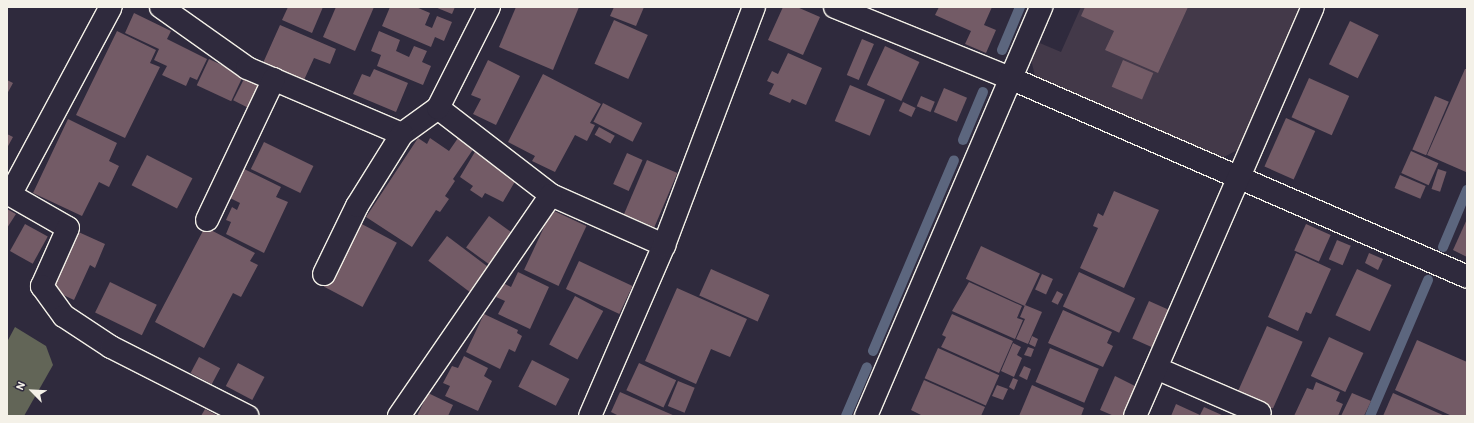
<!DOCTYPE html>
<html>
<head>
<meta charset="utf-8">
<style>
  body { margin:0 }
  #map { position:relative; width:1474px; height:423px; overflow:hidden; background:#2f2a3d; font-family:Itim,sans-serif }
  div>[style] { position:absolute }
  .built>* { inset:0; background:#433949 }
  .green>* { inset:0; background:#626557 }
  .stream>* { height:10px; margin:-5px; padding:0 5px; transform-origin:5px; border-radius:5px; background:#5c667e }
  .building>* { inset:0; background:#735b66; transform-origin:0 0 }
  .roads { filter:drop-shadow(1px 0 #f4f1e8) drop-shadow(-1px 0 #f4f1e8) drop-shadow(0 1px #f4f1e8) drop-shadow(0 -1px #f4f1e8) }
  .minor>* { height:22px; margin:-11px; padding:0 11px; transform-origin:11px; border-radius:11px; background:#2f2a3d }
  span { translate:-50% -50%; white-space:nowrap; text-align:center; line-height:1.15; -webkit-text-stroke:3px #2f2a3d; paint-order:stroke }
  .frame { position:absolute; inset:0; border:8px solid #f4f1e8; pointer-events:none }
  .north { position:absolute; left:12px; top:371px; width:40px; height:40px; -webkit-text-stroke:3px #2f2a3d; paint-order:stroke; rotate:294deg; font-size:11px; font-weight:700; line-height:16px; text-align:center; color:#f4f1e8 }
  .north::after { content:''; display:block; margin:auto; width:14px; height:18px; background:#f4f1e8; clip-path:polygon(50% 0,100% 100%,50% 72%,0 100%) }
</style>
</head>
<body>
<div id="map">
  <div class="built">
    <div style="clip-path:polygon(1081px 7px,1303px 7px,1243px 147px,1222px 158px,1035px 76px,1030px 55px,1035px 41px,1061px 52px)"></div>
  </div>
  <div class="green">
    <div style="clip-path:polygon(15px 327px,46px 346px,53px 365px,24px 416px,7px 416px,7px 342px)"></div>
  </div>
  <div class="stream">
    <div style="left:1002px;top:50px;width:47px;rotate:-67.3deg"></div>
    <div style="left:963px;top:140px;width:52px;rotate:-67.4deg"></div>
    <div style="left:1443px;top:247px;width:62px;rotate:-67.2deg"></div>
    <div style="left:873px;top:351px;width:207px;rotate:-67deg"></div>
    <div style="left:846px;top:416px;width:53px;rotate:-66.8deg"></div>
    <div style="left:1370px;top:416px;width:148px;rotate:-66.9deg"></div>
  </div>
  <div class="building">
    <div style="clip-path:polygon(288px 7px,323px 7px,312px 33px,282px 20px)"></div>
    <div style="clip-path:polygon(336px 7px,374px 7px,355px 51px,323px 37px)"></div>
    <div style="clip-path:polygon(390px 7px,416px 7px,430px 13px,425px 25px,432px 28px,437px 16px,452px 22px,444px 41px,435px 37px,431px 47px,382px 26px)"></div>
    <div style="clip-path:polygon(435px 7px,455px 7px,452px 14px)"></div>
    <div style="clip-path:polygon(516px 7px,579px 7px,553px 70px,499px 47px)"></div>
    <div style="clip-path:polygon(614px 7px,644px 7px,636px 26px,610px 16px)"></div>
    <div style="clip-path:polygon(783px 7px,797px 7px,820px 17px,803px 55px,768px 40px)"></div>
    <div style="clip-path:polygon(939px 7px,992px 7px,984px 25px,996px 30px,986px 53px,965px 44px,971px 31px,935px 15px)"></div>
    <div style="clip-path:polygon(1085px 7px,1188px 7px,1158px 73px,1105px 50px,1114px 31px,1081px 16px)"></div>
    <div style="clip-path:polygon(134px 13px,171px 31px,167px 39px,207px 59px,197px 80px,190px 77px,186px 86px,162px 75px,167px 66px,154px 60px,159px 49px,125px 33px)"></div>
    <div style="left:614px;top:20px;width:37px;height:48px;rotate:24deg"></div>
    <div style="left:1350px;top:21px;width:32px;height:48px;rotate:26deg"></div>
    <div style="clip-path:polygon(280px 25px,336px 49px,330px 64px,314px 58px,304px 80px,263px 63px)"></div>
    <div style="clip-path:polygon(117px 31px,156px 50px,150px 63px,160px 67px,125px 138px,76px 115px)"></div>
    <div style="clip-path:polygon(379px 31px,400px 40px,396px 51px,409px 57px,414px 46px,427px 51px,422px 62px,431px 66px,423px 85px,377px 66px,381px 55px,371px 51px)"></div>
    <div style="left:862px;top:39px;width:13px;height:39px;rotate:23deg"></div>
    <div style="left:885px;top:46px;width:38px;height:43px;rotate:25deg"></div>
    <div style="clip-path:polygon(788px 53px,822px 68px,806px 105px,792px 99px,790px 103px,769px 94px,774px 84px,767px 81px,772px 71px,778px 74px)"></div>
    <div style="left:209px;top:59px;width:38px;height:29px;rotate:25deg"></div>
    <div style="clip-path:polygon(488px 60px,520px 76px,496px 125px,473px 114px,481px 99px,471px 95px)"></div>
    <div style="left:1123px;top:60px;width:33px;height:29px;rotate:23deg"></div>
    <div style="clip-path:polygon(374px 69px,408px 83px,396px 112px,353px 94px,362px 74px,370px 77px)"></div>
    <div style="clip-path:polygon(1465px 69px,1467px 69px,1466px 172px,1427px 155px)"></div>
    <div style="clip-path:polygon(543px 74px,601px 104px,590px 123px,595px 125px,587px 141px,575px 135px,555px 172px,532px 161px,535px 156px,508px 142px)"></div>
    <div style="left:245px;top:77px;width:20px;height:26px;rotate:27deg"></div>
    <div style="left:1309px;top:78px;width:44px;height:43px;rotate:24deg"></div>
    <div style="clip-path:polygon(7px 80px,13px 83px,7px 94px)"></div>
    <div style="left:850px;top:85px;width:38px;height:39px;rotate:23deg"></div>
    <div style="left:944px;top:88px;width:25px;height:26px;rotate:23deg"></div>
    <div style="left:921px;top:96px;width:15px;height:11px;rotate:23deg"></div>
    <div style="left:1435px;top:96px;width:15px;height:58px;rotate:23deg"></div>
    <div style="left:903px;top:102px;width:14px;height:10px;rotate:25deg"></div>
    <div style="left:603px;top:103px;width:44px;height:21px;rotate:27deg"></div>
    <div style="left:1286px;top:118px;width:32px;height:53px;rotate:24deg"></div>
    <div style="clip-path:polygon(68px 119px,117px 143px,109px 161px,119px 166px,109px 187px,99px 182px,82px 216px,33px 193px)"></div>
    <div style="left:599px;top:127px;width:18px;height:9px;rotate:29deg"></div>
    <div style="clip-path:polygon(7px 134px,13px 137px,7px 148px)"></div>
    <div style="clip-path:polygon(418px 138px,427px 144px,430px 138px,449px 151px,458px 138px,474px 148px,453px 179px,455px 181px,445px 196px,449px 199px,440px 212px,436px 210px,412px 247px,366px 217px)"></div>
    <div style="left:264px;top:142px;width:55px;height:30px;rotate:26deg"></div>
    <div style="clip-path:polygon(476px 150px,517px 178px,503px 202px,485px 193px,482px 198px,470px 190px,473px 186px,460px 177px)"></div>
    <div style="left:1411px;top:151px;width:30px;height:24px;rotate:24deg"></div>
    <div style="left:627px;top:153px;width:17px;height:34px;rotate:24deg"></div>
    <div style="left:147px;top:155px;width:51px;height:34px;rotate:27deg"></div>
    <div style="left:647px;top:160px;width:33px;height:59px;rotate:23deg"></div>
    <div style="clip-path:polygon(242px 168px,281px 187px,276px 197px,288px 202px,264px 253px,226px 234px,231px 222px,226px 220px,232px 207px,237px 210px,240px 203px,228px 197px)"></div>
    <div style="left:1438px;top:169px;width:9px;height:21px;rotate:18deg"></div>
    <div style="left:1400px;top:175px;width:28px;height:14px;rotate:23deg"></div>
    <div style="clip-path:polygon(1114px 191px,1159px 210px,1124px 288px,1080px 268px,1098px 228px,1093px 226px,1098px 213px,1103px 216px)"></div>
    <div style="clip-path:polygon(7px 209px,16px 214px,7px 228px)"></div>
    <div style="left:552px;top:210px;width:38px;height:66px;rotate:25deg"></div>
    <div style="left:489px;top:216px;width:31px;height:39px;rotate:36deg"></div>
    <div style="clip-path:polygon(1467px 219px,1467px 257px,1453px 250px)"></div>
    <div style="left:358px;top:222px;width:44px;height:73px;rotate:28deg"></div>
    <div style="left:25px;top:224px;width:26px;height:31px;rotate:29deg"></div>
    <div style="left:1306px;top:224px;width:27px;height:29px;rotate:24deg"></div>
    <div style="clip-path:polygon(205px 227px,255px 253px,250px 261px,258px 265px,241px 297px,233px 293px,204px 348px,155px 322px)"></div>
    <div style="clip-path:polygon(74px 230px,105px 244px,95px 268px,90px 265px,74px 300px,48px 288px)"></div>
    <div style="left:447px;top:236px;width:54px;height:31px;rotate:37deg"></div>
    <div style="left:1337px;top:240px;width:15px;height:21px;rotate:23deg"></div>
    <div style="left:981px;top:246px;width:65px;height:36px;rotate:25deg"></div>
    <div style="clip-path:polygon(1296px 253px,1331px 269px,1311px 314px,1306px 312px,1298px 331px,1268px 317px)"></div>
    <div style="clip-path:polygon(1369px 253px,1383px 259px,1378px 270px,1365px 263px)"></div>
    <div style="left:579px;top:261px;width:59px;height:31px;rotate:25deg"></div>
    <div style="left:711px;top:269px;width:64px;height:29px;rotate:24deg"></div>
    <div style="left:1357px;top:269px;width:38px;height:51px;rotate:25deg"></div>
    <div style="clip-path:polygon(518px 272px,549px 287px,530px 329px,498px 314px,505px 301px,496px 297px,503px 283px,511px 287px)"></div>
    <div style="left:1079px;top:272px;width:62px;height:38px;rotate:25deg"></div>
    <div style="left:1042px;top:274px;width:12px;height:17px;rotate:24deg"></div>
    <div style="left:110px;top:282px;width:52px;height:34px;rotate:26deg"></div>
    <div style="clip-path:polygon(969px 282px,1022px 306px,1017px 318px,1023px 320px,1015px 339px,952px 311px)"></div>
    <div style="clip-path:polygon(677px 288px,747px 319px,730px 357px,711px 349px,696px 384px,645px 361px)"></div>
    <div style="left:1057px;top:291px;width:7px;height:12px;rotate:27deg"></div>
    <div style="left:575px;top:296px;width:32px;height:55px;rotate:28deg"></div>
    <div style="left:1149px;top:301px;width:24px;height:41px;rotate:24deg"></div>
    <div style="clip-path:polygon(1025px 305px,1042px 312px,1028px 344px,1016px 339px,1025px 319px,1020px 317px)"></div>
    <div style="clip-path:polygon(1063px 310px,1112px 332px,1107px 343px,1113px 346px,1103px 367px,1048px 343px)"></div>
    <div style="clip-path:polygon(484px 314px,518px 330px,517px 333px,522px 336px,515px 352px,509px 349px,500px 369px,466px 352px)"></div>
    <div style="clip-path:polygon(952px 314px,1013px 341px,999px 373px,941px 347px,946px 337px,942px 335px)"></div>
    <div style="left:1267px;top:326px;width:39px;height:73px;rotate:24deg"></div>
    <div style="clip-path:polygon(1032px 336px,1038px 339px,1035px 347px,1029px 344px)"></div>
    <div style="left:1329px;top:337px;width:38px;height:43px;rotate:25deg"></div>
    <div style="clip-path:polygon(1417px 340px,1467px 362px,1467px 416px,1452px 416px,1395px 390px)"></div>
    <div style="clip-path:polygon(1013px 343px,1021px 347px,1017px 355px,1022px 358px,1014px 377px,1001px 371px)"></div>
    <div style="clip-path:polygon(1028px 347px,1034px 349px,1031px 357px,1024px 355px)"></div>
    <div style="left:938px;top:348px;width:67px;height:33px;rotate:24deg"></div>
    <div style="left:1050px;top:348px;width:53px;height:37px;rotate:23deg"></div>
    <div style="clip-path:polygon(464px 356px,488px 368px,484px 376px,492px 381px,478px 411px,445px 396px,450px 386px,443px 383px,452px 366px,458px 368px)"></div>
    <div style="left:199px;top:357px;width:24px;height:18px;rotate:28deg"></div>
    <div style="left:532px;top:360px;width:42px;height:30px;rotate:27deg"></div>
    <div style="left:238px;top:363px;width:30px;height:26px;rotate:28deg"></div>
    <div style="left:639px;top:363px;width:41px;height:30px;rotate:25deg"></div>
    <div style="clip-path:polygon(1024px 366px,1031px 369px,1027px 380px,1019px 376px)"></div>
    <div style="clip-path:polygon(1115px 376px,1137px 387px,1124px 416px,1114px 416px,1100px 410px)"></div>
    <div style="clip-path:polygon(1013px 378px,1018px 380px,1014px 390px,1009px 387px)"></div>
    <div style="clip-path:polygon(924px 380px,985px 407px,981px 416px,923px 416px,911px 410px)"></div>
    <div style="left:678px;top:381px;width:18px;height:27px;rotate:22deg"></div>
    <div style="clip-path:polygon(1316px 382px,1340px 392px,1336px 401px,1343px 404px,1338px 416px,1294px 416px,1307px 388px,1313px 390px)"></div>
    <div style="clip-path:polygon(997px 385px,1008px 389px,1003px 400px,992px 396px)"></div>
    <div style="clip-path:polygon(1032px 385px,1084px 408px,1081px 416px,1019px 416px)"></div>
    <div style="clip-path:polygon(620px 392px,675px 416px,619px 416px,611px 412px)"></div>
    <div style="clip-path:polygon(428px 393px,453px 405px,448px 416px,417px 416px)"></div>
    <div style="clip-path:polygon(1352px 393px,1371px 401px,1364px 416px,1341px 416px)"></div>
    <div style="clip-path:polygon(1393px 393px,1445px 416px,1383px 416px)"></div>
    <div style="clip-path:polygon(1176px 404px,1200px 415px,1204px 407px,1224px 416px,1171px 416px)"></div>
    <div style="clip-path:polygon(205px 409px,218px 416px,201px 416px)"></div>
  </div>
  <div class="roads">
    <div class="minor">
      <div style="left:161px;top:7px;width:105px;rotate:35.3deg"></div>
      <div style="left:247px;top:68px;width:168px;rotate:23.1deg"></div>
      <div style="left:402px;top:134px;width:44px;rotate:-35.8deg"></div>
      <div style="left:438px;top:108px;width:143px;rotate:37.6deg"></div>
      <div style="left:551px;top:195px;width:124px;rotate:23.9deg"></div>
      <div style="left:835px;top:7px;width:189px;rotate:22.1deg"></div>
      <div style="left:1010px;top:78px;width:498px;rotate:23.5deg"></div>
      <div style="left:438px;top:108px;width:113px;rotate:-63.2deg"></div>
      <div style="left:7px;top:193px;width:70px;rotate:29.8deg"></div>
      <div style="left:68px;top:228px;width:64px;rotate:114.1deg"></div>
      <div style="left:42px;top:286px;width:37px;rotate:54deg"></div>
      <div style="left:64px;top:316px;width:56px;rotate:33.4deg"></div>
      <div style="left:111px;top:347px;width:153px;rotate:26.9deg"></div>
      <div style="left:10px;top:195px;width:213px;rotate:-61.8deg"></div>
      <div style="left:207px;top:220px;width:156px;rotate:-64.6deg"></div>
      <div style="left:324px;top:274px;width:76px;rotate:-64.1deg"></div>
      <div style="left:357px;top:206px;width:85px;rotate:-58deg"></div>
      <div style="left:1156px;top:368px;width:113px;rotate:23.4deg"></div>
      <div style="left:399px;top:416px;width:268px;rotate:-55.5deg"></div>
      <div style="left:590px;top:416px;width:186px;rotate:-66.6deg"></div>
      <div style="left:664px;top:245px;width:254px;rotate:-69.3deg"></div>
      <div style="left:866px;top:416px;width:445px;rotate:-66.8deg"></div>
      <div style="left:1135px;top:416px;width:446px;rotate:-66.5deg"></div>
    </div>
  </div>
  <div class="frame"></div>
  <div class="north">N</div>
</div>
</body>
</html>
